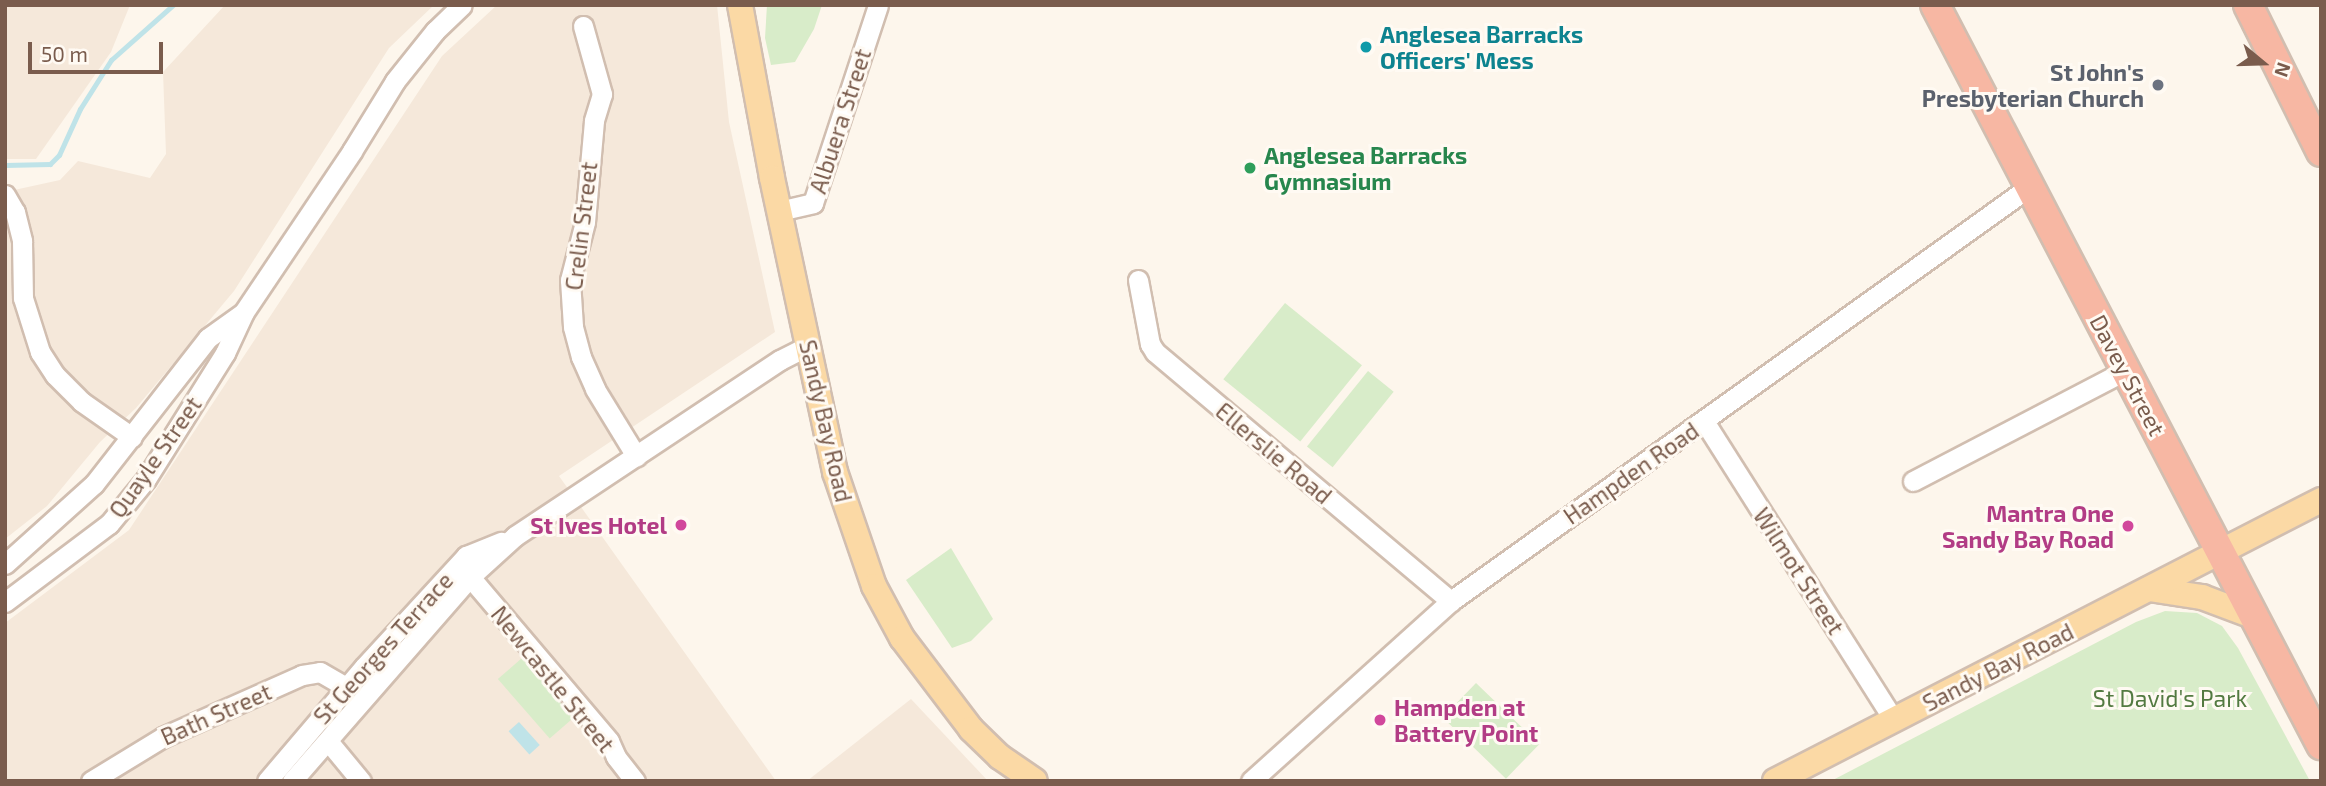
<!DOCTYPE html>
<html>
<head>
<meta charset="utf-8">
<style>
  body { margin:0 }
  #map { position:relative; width:2326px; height:786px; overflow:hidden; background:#fdf6ec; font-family:"Exo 2",sans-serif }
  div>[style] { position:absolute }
  .residential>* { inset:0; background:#f5e8da }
  .green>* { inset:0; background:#d8ecc9; transform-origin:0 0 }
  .water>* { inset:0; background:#bfe3e8; transform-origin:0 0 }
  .stream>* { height:5px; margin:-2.5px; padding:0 2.5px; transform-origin:2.5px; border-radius:2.5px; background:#bfe3e8 }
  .roads { filter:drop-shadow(2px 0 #d1beb0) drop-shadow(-2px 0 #d1beb0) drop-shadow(0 2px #d1beb0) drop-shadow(0 -2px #d1beb0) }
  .minor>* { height:19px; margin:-9.5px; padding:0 9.5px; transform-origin:9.5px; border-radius:9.5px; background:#fff }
  .major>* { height:24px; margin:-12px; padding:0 12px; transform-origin:12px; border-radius:12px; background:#fbd9a5 }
  .highway>* { height:28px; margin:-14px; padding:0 14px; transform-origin:14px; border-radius:14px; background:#f7b7a3 }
  .dots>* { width:19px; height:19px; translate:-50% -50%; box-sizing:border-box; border:4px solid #fffaf3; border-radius:50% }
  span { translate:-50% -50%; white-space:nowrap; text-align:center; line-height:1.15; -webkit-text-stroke:6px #fffaf3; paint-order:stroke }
  .culture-label { font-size:23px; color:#0d838f; font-weight:700 }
  .left { translate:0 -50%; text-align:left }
  .worship-label { font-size:23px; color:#5b616d; font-weight:700 }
  .right { translate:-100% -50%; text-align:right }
  .street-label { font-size:23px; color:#7a5c4d }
  .leisure-label { font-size:23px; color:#27864d; font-weight:700 }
  .hotel-label { font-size:23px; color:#b23c85; font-weight:700 }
  .park-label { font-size:23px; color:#537a41 }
  .frame { position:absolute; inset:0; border:7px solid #7a5c4d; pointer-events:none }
  .north { position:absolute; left:2228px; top:28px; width:70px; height:70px; -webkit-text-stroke:5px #fffaf3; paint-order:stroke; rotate:109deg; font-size:19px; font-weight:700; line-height:28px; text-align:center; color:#7a5c4d }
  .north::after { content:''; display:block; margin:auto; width:24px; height:32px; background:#7a5c4d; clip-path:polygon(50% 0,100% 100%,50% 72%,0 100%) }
  .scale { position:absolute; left:28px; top:42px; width:135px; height:32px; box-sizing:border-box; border:4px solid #7a5c4d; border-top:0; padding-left:9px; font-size:21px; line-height:24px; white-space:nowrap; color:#7a5c4d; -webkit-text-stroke:5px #fffaf3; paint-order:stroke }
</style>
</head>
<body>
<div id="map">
  <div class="residential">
    <div style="clip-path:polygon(5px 5px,130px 5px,111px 52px,36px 159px,5px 159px)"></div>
    <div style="clip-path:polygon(225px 5px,434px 5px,389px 48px,234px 291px,136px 408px,100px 442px,47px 506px,5px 539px,5px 192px,60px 180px,78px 161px,150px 178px,166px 154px,163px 72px)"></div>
    <div style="clip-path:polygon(497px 5px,717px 5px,729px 122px,775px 332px,559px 476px,776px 781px,5px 781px,5px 623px,129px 530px,442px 56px)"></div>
    <div style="clip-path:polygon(911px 699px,988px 781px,807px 781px)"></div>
  </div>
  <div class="green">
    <div style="clip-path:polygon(767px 5px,822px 5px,814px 29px,795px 62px,771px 65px,765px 38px)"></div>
    <div style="left:1285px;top:303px;width:99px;height:98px;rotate:39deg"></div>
    <div style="left:1368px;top:371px;width:33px;height:97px;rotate:39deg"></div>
    <div style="clip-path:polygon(951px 548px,993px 619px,971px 641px,952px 648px,906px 580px)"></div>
    <div style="clip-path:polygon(2165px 611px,2197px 613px,2222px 626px,2238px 648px,2310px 781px,1831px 781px,2136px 622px)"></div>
    <div style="left:522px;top:658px;width:79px;height:32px;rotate:49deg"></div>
    <div style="left:1476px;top:683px;width:88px;height:48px;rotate:44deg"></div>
  </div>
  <div class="water">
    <div style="left:519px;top:722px;width:31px;height:14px;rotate:48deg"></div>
  </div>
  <div class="stream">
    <div style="left:5px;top:165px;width:45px;rotate:-1.3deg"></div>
    <div style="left:50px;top:164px;width:13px;rotate:-45deg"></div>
    <div style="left:59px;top:155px;width:51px;rotate:-65.5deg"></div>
    <div style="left:80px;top:109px;width:58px;rotate:-57.7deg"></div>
    <div style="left:111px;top:60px;width:83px;rotate:-41.6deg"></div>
  </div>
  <div class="roads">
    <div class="minor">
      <div style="left:583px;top:26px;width:71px;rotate:74.4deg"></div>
      <div style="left:602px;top:94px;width:28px;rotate:107deg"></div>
      <div style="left:594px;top:121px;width:101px;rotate:95.1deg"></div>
      <div style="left:585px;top:222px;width:60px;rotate:104.5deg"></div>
      <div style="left:570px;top:280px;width:47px;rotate:86.3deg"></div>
      <div style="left:573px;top:327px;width:31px;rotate:75deg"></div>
      <div style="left:581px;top:357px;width:35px;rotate:66deg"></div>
      <div style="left:595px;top:389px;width:79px;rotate:58.5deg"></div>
      <div style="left:5px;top:195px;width:20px;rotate:60deg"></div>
      <div style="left:15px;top:212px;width:30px;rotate:76deg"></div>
      <div style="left:22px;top:241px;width:57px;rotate:89deg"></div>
      <div style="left:23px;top:298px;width:57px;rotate:72.5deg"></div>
      <div style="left:40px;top:352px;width:27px;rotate:57deg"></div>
      <div style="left:55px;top:375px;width:38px;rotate:45deg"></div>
      <div style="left:82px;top:402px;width:61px;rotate:35deg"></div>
      <div style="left:779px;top:211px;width:35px;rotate:-13deg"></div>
      <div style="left:813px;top:203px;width:208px;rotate:-71.8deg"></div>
      <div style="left:1138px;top:280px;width:65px;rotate:79.4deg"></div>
      <div style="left:1150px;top:344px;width:9px;rotate:58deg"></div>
      <div style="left:1155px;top:352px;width:387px;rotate:40.1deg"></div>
      <div style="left:1704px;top:421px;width:354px;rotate:57.6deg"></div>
      <div style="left:1913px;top:481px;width:240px;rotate:-27.5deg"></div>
      <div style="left:5px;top:564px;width:120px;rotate:-42deg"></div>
      <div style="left:94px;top:484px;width:185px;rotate:-52deg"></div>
      <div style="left:208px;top:338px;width:43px;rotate:-35.5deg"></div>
      <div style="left:470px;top:577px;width:215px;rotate:49.7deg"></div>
      <div style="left:609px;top:741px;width:17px;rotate:66deg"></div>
      <div style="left:616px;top:757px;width:31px;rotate:52deg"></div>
      <div style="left:5px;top:602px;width:130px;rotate:-36.9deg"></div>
      <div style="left:109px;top:524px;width:58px;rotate:-50.6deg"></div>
      <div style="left:146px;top:479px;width:149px;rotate:-57.9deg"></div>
      <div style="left:225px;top:353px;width:45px;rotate:-65.1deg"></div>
      <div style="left:244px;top:312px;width:194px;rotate:-56.1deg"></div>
      <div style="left:352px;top:151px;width:82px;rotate:-58.4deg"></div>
      <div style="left:395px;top:81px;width:64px;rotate:-51.3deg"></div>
      <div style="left:435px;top:31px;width:37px;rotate:-44deg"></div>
      <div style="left:328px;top:741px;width:52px;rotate:50.5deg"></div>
      <div style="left:91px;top:781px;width:84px;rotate:-31.4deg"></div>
      <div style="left:163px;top:737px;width:152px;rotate:-24deg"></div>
      <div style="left:302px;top:675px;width:18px;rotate:-9deg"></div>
      <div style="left:320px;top:672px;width:30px;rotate:30deg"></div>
      <div style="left:267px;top:781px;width:150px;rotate:-49.6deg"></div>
      <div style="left:364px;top:667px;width:151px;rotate:-47.4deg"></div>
      <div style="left:466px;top:556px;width:38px;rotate:-22deg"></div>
      <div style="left:292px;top:781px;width:271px;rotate:-48.9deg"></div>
      <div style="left:470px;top:577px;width:61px;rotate:-42.3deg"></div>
      <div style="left:515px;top:536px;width:318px;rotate:-33.6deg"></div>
      <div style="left:780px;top:360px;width:30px;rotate:-27deg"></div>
      <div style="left:1251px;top:781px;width:269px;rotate:-42deg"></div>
      <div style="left:1451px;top:601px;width:711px;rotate:-35.61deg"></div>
    </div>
    <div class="major">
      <div style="left:740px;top:5px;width:176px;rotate:79.5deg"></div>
      <div style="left:772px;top:178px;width:301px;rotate:77.9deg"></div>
      <div style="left:835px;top:472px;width:120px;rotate:71.1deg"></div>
      <div style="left:874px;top:586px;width:59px;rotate:61.7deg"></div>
      <div style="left:902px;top:638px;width:114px;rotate:52.8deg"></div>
      <div style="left:971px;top:729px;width:40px;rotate:44deg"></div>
      <div style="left:1000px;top:757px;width:42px;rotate:34.4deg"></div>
      <div style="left:2149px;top:589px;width:54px;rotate:8.6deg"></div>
      <div style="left:2202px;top:597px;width:57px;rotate:20.7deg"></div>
      <div style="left:1775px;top:781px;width:614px;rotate:-27.23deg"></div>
    </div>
    <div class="highway">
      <div style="left:1935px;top:5px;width:835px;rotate:62.45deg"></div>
      <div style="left:2248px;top:5px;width:164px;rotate:63.6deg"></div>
    </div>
  </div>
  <div class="dots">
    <div style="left:1366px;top:47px;background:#0f9aa8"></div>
    <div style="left:2158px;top:85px;background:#6b7280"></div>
    <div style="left:1250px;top:168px;background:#2e9e5b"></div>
    <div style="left:681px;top:525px;background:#d1479c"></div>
    <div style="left:2128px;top:526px;background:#d1479c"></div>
    <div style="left:1380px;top:720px;background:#d1479c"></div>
  </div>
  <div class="culture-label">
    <span class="left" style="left:1380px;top:47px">Anglesea Barracks<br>Officers' Mess</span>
  </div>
  <div class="worship-label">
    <span class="right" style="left:2144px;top:85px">St John's<br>Presbyterian Church</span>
  </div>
  <div class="street-label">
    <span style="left:840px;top:121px;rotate:-72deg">Albuera Street</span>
    <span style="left:581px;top:226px;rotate:-83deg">Crelin Street</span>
    <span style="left:2128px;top:375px;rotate:62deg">Davey Street</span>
    <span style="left:826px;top:421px;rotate:77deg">Sandy Bay Road</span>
    <span style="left:1274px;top:453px;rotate:40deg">Ellerslie Road</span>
    <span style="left:155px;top:457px;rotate:-55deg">Quayle Street</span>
    <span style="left:1631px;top:473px;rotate:-35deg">Hampden Road</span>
    <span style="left:1799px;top:571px;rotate:57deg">Wilmot Street</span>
    <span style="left:383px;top:648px;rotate:-48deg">St Georges Terrace</span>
    <span style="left:1998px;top:667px;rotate:-27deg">Sandy Bay Road</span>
    <span style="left:553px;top:679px;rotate:51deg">Newcastle Street</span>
    <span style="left:216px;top:714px;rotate:-24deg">Bath Street</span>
  </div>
  <div class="leisure-label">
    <span class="left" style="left:1264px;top:168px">Anglesea Barracks<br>Gymnasium</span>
  </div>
  <div class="hotel-label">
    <span class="right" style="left:2114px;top:526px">Mantra One<br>Sandy Bay Road</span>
    <span class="right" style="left:667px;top:525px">St Ives Hotel</span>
    <span class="left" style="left:1394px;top:720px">Hampden at<br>Battery Point</span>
  </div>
  <div class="park-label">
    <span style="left:2170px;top:698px">St David's Park</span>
  </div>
  <div class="frame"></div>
  <div class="north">N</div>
  <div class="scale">50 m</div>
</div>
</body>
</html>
